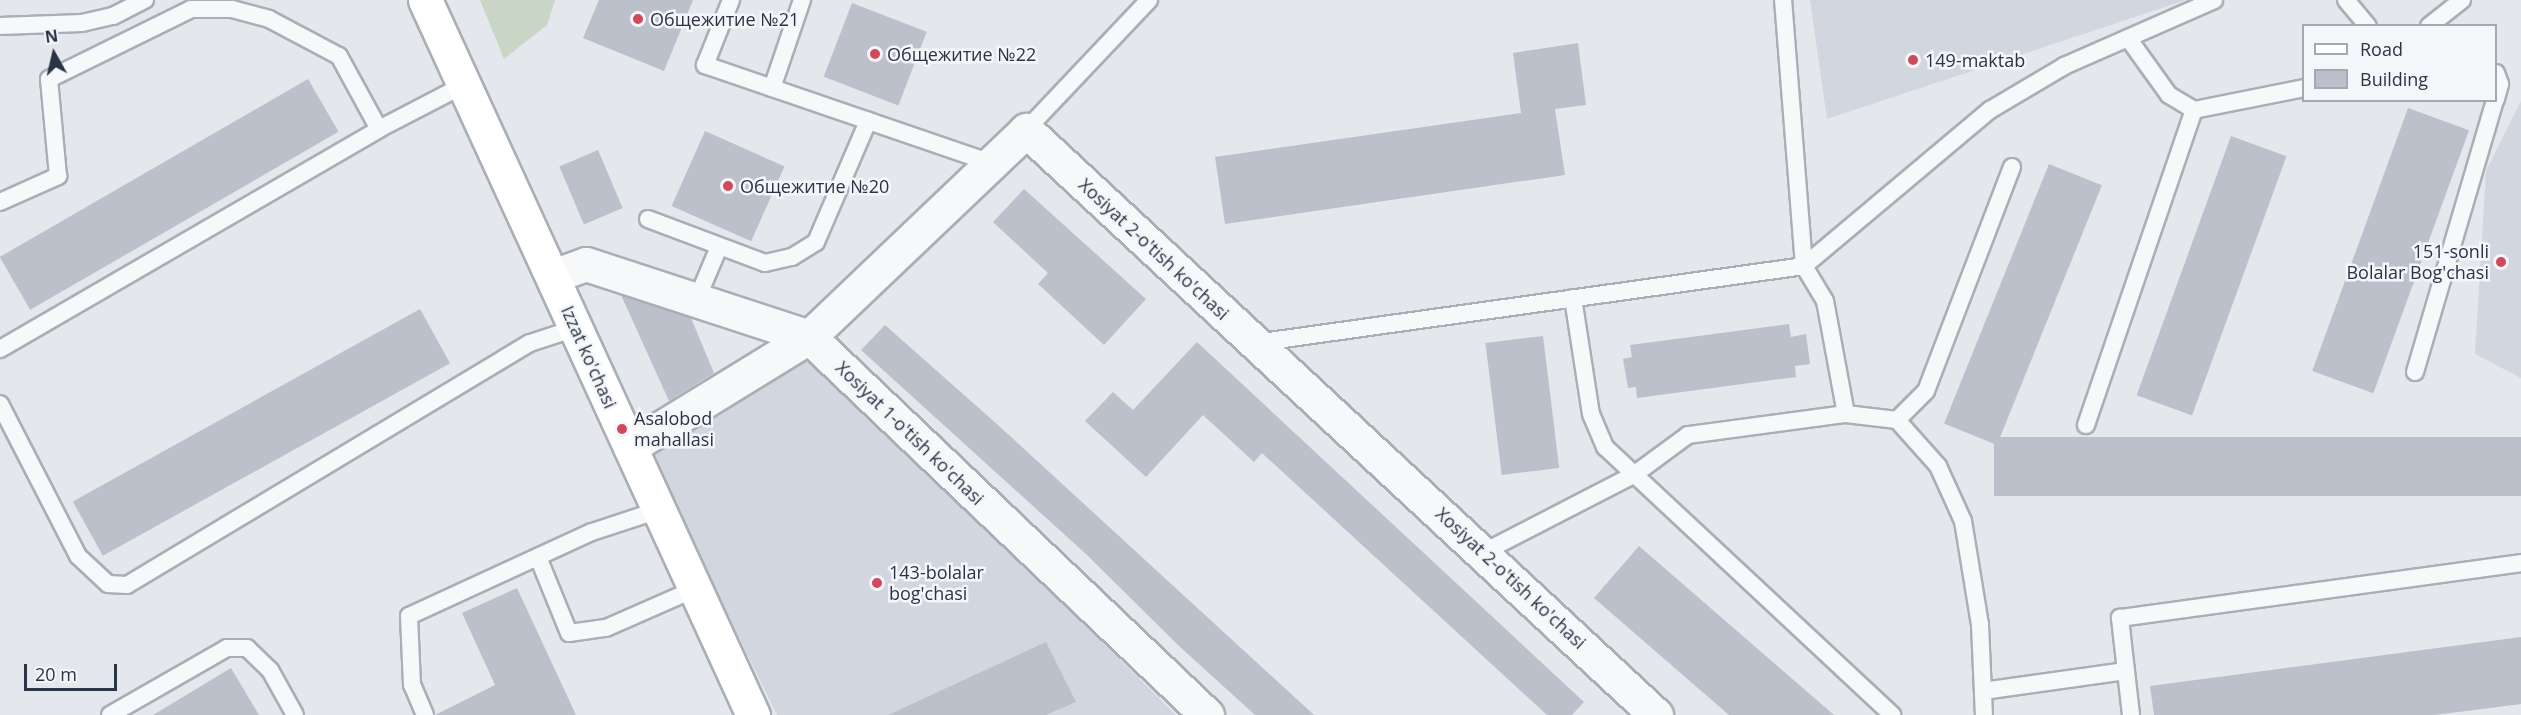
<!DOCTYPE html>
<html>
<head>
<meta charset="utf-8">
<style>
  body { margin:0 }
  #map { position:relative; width:2521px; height:715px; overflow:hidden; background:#e4e7ec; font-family:"Open Sans",sans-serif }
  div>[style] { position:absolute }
  .built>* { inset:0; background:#d2d6de }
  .green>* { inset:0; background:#c9d6c5 }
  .building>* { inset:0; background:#bbc0ca; transform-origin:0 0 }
  .roads { filter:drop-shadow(2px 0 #a9aeb7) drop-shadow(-2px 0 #a9aeb7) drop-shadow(0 2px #a9aeb7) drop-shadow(0 -2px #a9aeb7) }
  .lane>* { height:16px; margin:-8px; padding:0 8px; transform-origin:8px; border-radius:8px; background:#f7f8fa }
  .street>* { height:33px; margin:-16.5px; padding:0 16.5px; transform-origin:16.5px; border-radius:16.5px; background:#f7f8fa }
  .secondary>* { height:33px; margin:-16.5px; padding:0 16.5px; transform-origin:16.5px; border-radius:16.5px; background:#fff }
  .dots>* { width:16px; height:16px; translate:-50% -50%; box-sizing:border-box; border:3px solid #f4f6f9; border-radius:50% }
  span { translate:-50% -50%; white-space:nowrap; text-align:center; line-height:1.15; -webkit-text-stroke:5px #f4f6f9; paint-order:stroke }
  .poi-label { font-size:18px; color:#2b3445 }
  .left { translate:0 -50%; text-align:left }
  .right { translate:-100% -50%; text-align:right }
  .street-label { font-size:18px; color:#2b3445 }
  .legend { position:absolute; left:2302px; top:24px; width:195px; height:78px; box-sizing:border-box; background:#f4f6f9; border:2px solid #a4a8b1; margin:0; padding:8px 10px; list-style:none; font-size:18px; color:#2b3445 }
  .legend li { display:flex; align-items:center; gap:12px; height:30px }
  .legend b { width:30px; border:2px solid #a4a8b1 }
  .north { position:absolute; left:24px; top:24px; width:60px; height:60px; -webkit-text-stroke:4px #f4f6f9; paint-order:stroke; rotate:352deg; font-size:16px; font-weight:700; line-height:24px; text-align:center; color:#2b3445 }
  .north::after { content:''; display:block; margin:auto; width:21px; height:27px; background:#2b3445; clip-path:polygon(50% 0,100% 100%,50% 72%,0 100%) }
  .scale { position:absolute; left:24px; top:664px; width:93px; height:27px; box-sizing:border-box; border:3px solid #2b3445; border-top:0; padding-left:8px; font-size:18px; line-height:21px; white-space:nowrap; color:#2b3445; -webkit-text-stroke:4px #f4f6f9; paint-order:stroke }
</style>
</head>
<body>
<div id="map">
  <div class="built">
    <div style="clip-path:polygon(1810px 0,2186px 0,1827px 119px)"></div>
    <div style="clip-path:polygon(2521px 101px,2521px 378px,2475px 354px,2486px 171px)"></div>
    <div style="clip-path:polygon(808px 351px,1176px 715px,777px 715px,647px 451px)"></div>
  </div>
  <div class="green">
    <div style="clip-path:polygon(480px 0,555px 0,547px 25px,504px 59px)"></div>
  </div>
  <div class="building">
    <div style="clip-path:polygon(599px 0,693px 0,664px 71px,583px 38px)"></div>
    <div style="left:852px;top:3px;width:80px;height:79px;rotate:21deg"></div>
    <div style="clip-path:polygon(1578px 43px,1586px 105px,1555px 109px,1565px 175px,1225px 224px,1215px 157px,1521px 113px,1513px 53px)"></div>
    <div style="left:308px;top:79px;width:61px;height:356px;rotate:60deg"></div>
    <div style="left:2408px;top:108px;width:65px;height:280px;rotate:20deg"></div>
    <div style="left:705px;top:131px;width:87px;height:82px;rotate:24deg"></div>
    <div style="left:2231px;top:136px;width:59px;height:276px;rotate:20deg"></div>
    <div style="left:598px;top:150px;width:63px;height:42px;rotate:67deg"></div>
    <div style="left:2049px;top:164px;width:57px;height:280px;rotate:22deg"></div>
    <div style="clip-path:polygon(1024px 189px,1146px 299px,1104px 345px,1038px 284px,1048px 273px,993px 222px)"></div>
    <div style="clip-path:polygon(621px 295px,691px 318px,714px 373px,669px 401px)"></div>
    <div style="left:420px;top:309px;width:62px;height:397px;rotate:61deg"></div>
    <div style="clip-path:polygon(1789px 324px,1791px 337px,1806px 334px,1810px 364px,1795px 366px,1796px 377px,1637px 398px,1636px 387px,1628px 388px,1623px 359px,1632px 357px,1630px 345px)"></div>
    <div style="clip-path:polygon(885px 325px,998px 425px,1314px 715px,1255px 715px,1179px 646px,1087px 555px,861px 350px)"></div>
    <div style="left:1543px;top:336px;width:133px;height:58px;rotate:83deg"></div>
    <div style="clip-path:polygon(1197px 342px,1584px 702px,1572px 715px,1547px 715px,1262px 453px,1254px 462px,1203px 415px,1146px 477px,1085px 421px,1113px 392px,1133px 410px)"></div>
    <div style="left:2521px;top:437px;width:59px;height:527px;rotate:90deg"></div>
    <div style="clip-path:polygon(1639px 546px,1834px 715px,1729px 715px,1594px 598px)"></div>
    <div style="clip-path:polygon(517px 588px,576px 715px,435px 715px,495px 685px,462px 613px)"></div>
    <div style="clip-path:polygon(2521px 637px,2521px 704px,2435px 715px,2154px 715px,2150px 686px)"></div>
    <div style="clip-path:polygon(1046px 642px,1076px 702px,1046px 715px,888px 715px)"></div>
    <div style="clip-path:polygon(231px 668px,259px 715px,153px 715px)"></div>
  </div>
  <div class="roads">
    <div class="lane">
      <div style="left:731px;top:0;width:70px;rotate:111.8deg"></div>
      <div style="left:705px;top:65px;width:302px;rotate:18.9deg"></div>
      <div style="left:2346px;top:0;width:34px;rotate:50deg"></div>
      <div style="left:0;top:26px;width:82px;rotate:-2.1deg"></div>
      <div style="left:82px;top:23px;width:32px;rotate:-13deg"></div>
      <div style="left:113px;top:16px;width:36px;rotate:-27deg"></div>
      <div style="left:2429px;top:26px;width:42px;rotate:-38.2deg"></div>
      <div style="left:2128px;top:38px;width:70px;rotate:54.3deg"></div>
      <div style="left:2169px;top:95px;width:29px;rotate:31deg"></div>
      <div style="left:2194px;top:110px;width:112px;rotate:-11.3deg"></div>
      <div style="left:2496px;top:73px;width:12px;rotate:70deg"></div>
      <div style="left:2500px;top:84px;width:16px;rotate:105deg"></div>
      <div style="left:772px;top:88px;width:93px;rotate:-71.2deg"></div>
      <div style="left:1026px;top:130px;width:179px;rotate:-46.6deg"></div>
      <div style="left:0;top:202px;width:64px;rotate:-24.1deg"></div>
      <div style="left:58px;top:176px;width:97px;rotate:-95.3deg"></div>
      <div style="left:49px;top:79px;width:158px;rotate:-26.2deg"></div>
      <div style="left:191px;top:9px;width:41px"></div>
      <div style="left:232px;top:9px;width:38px;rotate:15deg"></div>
      <div style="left:269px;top:19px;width:79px;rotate:27.9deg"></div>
      <div style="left:339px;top:56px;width:83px;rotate:61.3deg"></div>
      <div style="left:379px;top:129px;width:93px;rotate:-27.4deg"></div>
      <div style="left:648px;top:219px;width:125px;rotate:20.6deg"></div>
      <div style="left:765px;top:263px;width:28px;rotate:-13deg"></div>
      <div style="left:792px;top:257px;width:28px;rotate:-32deg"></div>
      <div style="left:816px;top:242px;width:132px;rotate:-66.7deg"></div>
      <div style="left:1573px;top:298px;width:117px;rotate:81.2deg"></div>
      <div style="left:1591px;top:414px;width:36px;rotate:67deg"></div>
      <div style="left:1605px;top:447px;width:393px;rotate:43deg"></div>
      <div style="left:697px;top:299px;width:56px;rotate:-67.1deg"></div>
      <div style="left:1255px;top:343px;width:554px;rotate:-7.98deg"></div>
      <div style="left:1804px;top:266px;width:267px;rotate:-94.5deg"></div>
      <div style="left:0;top:349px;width:438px;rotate:-30.1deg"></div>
      <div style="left:2415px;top:372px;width:284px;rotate:-73.6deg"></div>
      <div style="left:0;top:404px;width:171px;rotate:62.8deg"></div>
      <div style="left:78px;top:556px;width:41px;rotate:43deg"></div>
      <div style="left:108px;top:584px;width:19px;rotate:3deg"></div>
      <div style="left:127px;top:585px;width:470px;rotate:-31deg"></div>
      <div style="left:530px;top:343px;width:48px;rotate:-18.1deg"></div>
      <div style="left:1846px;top:414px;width:51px;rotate:6.7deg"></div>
      <div style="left:1897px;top:420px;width:41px;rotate:-45deg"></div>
      <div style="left:1926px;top:391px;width:240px;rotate:-69deg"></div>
      <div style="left:1897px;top:420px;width:62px;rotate:48.3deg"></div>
      <div style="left:1938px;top:466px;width:60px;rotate:65.6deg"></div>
      <div style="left:1963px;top:521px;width:105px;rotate:80.7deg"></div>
      <div style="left:1980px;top:625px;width:90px;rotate:87.5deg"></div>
      <div style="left:2086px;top:425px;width:333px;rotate:-71.1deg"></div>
      <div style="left:1484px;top:552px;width:170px;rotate:-27.3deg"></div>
      <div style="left:1635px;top:474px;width:66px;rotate:-36.3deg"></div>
      <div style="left:1688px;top:435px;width:159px;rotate:-7.6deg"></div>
      <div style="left:1846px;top:414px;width:115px;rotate:-100.5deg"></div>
      <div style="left:1825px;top:301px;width:41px;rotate:-121deg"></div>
      <div style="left:1804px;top:266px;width:243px;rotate:-40deg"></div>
      <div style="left:1990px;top:110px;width:86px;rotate:-30.7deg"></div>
      <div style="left:2064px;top:66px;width:164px;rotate:-23.7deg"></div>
      <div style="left:538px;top:557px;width:82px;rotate:67.8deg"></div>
      <div style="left:569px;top:633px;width:37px;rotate:-8deg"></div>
      <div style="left:606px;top:628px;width:97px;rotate:-23.7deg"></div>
      <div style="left:1983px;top:691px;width:144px;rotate:-8deg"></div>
      <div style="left:110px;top:715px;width:135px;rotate:-29.8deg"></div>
      <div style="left:227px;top:648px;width:20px"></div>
      <div style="left:247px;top:648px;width:32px;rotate:44deg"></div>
      <div style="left:270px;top:670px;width:51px;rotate:60.9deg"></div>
      <div style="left:425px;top:715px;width:33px;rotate:-113deg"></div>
      <div style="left:412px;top:685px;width:69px;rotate:-92.5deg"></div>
      <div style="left:409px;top:616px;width:201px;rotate:-24.7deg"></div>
      <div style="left:592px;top:532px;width:71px;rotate:-18.2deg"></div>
      <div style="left:2131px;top:715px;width:98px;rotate:-96.5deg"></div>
      <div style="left:2120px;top:618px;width:405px;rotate:-7.8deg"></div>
    </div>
    <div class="street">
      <div style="left:553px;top:276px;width:35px;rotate:-20deg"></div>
      <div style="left:586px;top:264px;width:235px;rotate:18.1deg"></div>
      <div style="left:809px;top:337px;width:549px;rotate:43.52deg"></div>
      <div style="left:630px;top:447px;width:210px;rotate:-31.6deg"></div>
      <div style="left:809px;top:337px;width:300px;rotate:-43.6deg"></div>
      <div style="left:1026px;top:130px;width:860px;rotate:42.88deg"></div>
    </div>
    <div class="secondary">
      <div style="left:425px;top:0;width:787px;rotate:65.36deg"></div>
    </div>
  </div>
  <div class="dots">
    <div style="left:638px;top:19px;background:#d1495b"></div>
    <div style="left:875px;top:54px;background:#d1495b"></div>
    <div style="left:1913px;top:60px;background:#d1495b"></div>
    <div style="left:728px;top:186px;background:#d1495b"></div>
    <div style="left:2501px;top:262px;background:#d1495b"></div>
    <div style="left:622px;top:429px;background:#d1495b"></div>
    <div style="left:877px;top:583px;background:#d1495b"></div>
  </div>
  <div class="poi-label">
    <span class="left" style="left:650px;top:19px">Общежитие №21</span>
    <span class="left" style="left:887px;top:54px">Общежитие №22</span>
    <span class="left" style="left:1925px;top:60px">149-maktab</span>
    <span class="left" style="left:740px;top:186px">Общежитие №20</span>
    <span class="right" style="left:2489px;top:262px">151-sonli<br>Bolalar Bog'chasi</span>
    <span class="left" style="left:634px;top:429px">Asalobod<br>mahallasi</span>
    <span class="left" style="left:889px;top:583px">143-bolalar<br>bog'chasi</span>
  </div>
  <div class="street-label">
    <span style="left:1154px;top:249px;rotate:43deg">Xosiyat 2-o'tish ko'chasi</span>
    <span style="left:589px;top:357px;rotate:66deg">Izzat ko'chasi</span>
    <span style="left:910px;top:433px;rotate:44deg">Xosiyat 1-o'tish ko'chasi</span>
    <span style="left:1511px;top:578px;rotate:43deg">Xosiyat 2-o'tish ko'chasi</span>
  </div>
  <ul class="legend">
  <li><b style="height:8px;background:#fff"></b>Road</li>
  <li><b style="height:16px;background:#bbc0ca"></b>Building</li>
  </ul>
  <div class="north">N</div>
  <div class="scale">20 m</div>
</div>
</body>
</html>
